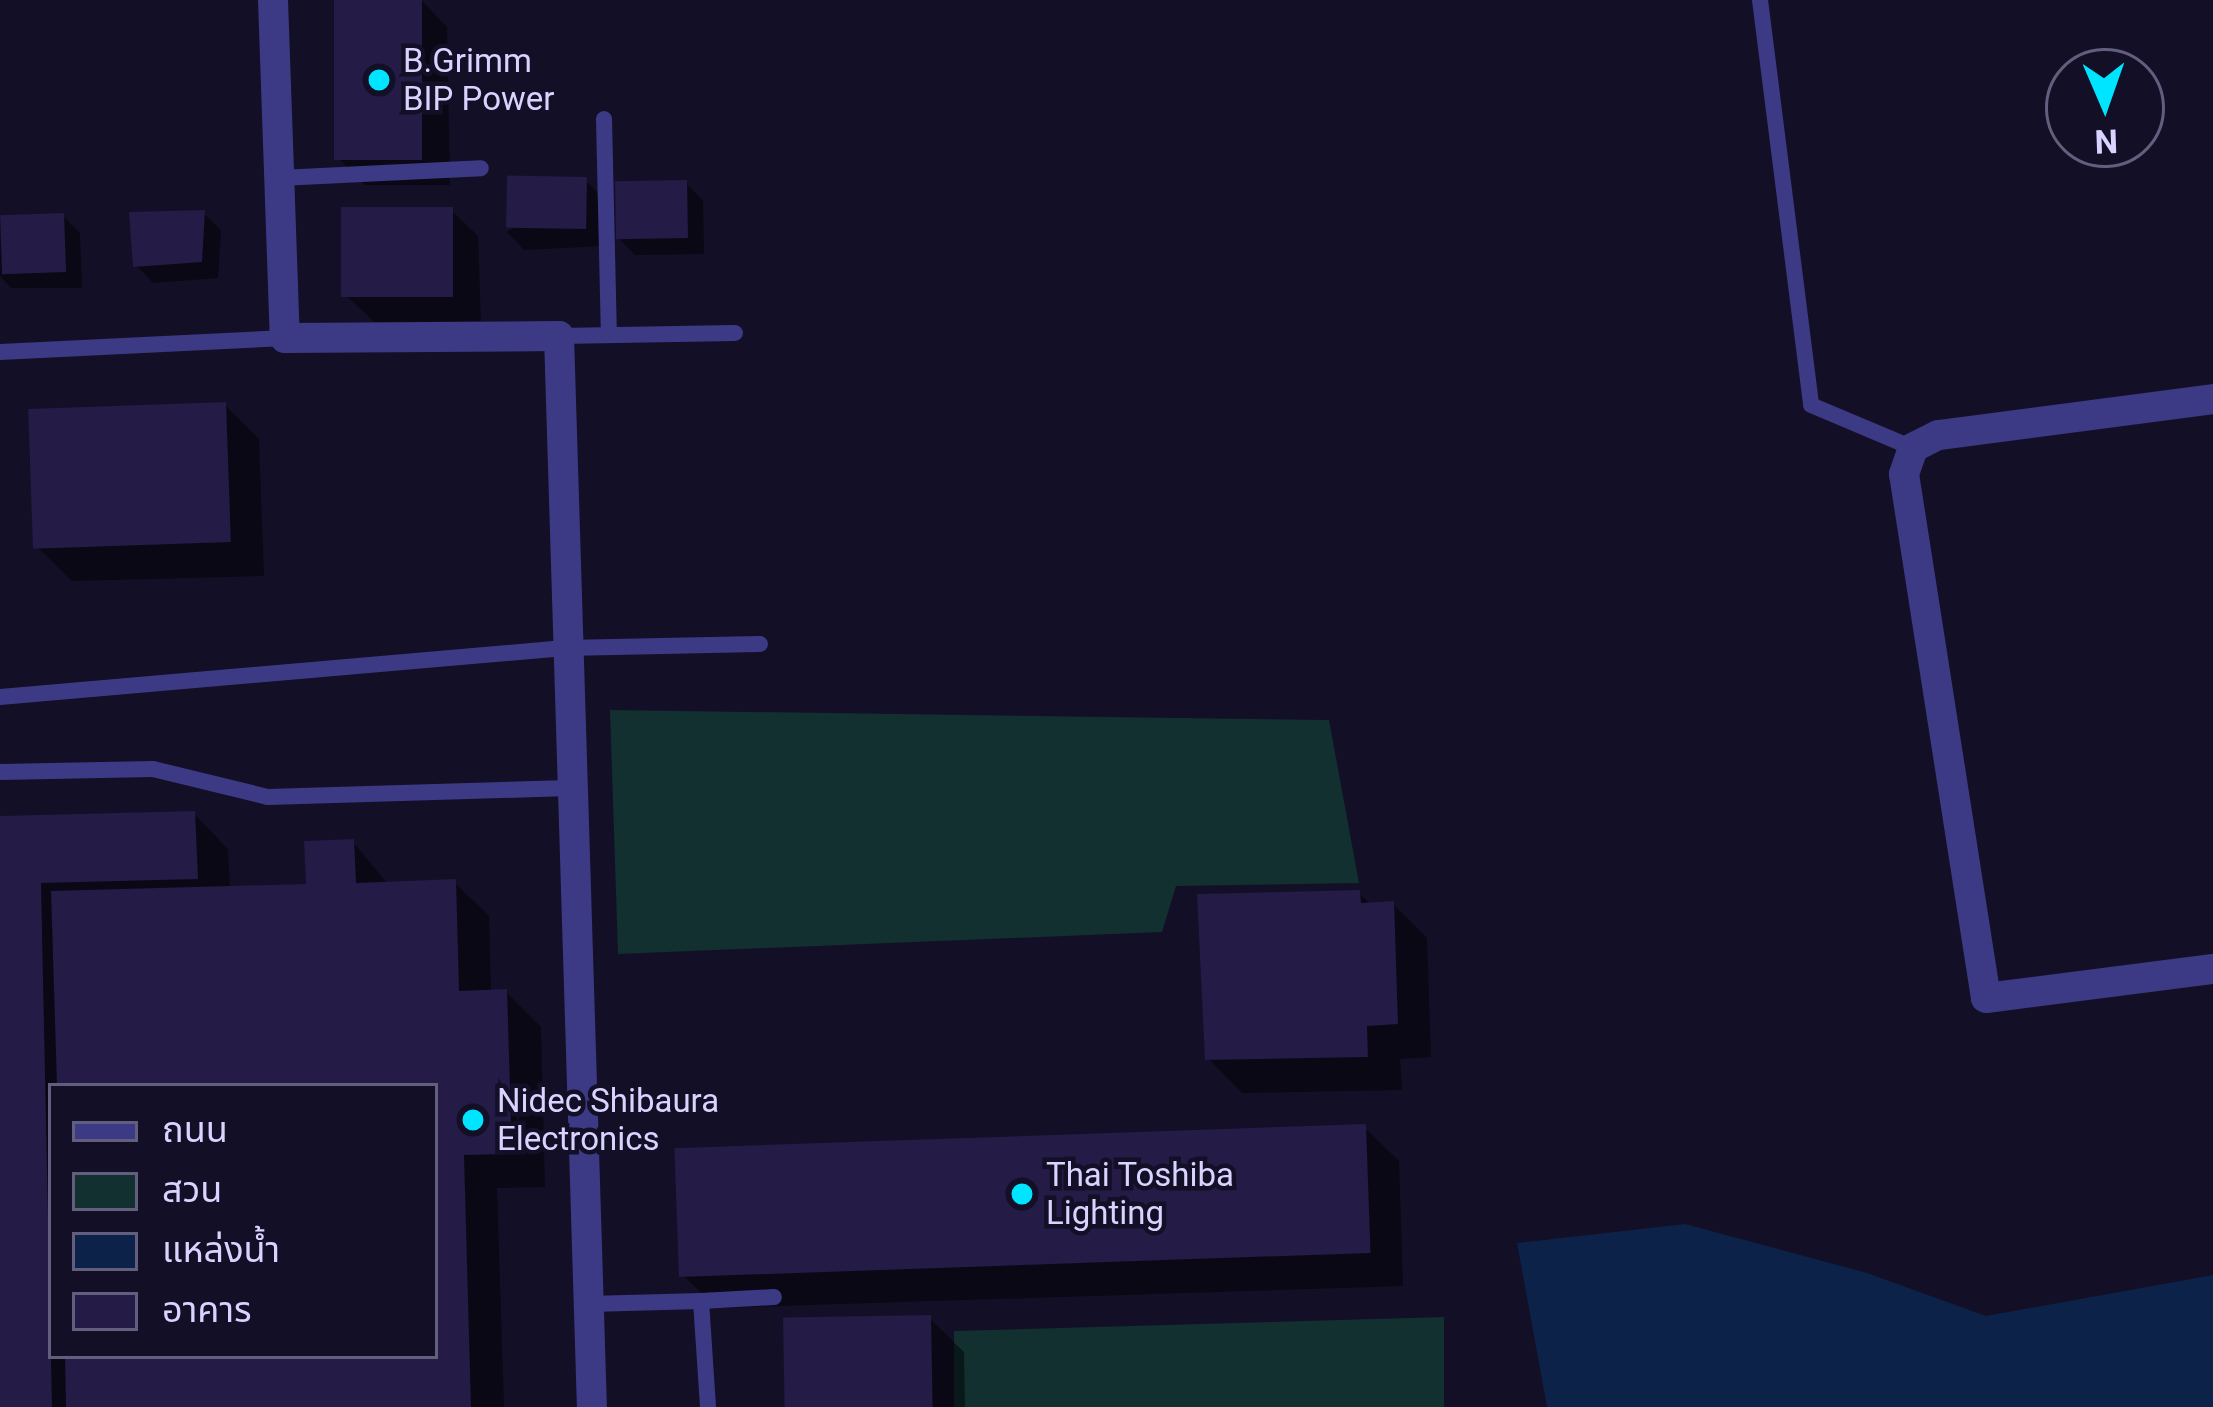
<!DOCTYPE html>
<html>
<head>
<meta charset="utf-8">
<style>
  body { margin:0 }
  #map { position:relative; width:2213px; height:1407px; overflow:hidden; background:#130f26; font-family:Roboto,"Noto Sans Thai",sans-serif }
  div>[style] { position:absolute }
  .green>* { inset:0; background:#12302f }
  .water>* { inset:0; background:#0c2248 }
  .shadow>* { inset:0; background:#0007 }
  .building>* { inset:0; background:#241b47; transform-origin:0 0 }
  .lane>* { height:16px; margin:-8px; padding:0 8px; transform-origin:8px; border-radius:8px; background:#3d3a85 }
  .street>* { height:30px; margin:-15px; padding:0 15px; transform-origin:15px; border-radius:15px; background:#3d3a85 }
  .dots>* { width:33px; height:33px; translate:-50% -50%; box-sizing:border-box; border:6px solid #130f26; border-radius:50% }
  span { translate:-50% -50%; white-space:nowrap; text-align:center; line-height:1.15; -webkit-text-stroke:9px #130f26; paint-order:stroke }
  .poi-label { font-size:33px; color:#d9d4ff }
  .left { translate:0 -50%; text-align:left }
  .legend { position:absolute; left:48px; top:1083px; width:390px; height:276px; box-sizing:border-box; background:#130f26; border:3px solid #625e7d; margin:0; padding:15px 21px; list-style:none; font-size:36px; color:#d9d4ff }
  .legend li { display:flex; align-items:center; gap:24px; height:60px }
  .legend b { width:60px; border:3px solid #625e7d }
  .north { position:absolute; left:2045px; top:48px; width:120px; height:120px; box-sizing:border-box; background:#130f26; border:3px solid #625e7d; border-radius:50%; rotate:178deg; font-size:33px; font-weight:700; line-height:48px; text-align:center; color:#d9d4ff }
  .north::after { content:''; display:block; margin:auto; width:42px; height:54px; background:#00e5ff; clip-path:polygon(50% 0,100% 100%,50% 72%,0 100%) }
</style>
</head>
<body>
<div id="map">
  <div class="green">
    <div style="clip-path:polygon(610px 710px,1329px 720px,1359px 883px,1176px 886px,1162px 932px,618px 954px)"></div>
    <div style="clip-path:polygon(1444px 1317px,1444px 1407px,954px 1407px,954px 1331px)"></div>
  </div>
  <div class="water">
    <div style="clip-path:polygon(1685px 1224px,1867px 1273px,1986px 1316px,2213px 1275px,2213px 1407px,1547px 1407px,1517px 1243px)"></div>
  </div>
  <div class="shadow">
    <div style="clip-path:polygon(421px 0,447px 27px,450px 185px,365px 185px,339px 159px)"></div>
    <div style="clip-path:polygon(585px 180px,603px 198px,602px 246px,524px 250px,507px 232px)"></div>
    <div style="clip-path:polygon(686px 183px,703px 201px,704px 254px,635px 255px,618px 237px)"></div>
    <div style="clip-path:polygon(451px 210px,478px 236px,481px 321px,374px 322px,347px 296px)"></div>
    <div style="clip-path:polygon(203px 213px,221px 230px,218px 278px,153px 283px,136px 265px)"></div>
    <div style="clip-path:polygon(63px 216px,80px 233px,82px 288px,11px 288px,0 276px,0 220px)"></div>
    <div style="clip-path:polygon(225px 405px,259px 439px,264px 576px,72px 581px,37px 547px)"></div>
    <div style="clip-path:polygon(evenodd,194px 814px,228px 849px,230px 889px,309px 887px,353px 842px,388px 884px,454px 882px,489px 916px,491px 993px,506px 992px,541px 1027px,545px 1187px,497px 1188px,504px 1407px,0 1407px,0 819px,194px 814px,51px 1086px,435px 1086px,435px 1356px,51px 1356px,51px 1086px)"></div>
    <div style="clip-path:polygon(1359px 893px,1371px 905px,1393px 904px,1427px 938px,1431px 1057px,1400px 1059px,1402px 1090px,1242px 1093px,1208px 1058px)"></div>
    <div style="clip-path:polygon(1364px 1127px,1399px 1161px,1403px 1286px,716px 1308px,682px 1274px)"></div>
    <div style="clip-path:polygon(929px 1318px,964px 1352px,965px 1407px,788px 1407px)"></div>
  </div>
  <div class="building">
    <div style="left:334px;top:0;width:88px;height:160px"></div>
    <div style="left:587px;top:177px;width:52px;height:80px;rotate:91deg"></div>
    <div style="left:687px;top:180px;width:58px;height:72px;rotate:89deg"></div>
    <div style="left:341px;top:207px;width:112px;height:90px"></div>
    <div style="clip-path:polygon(205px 210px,202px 262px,133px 267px,129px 212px)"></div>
    <div style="left:64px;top:213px;width:59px;height:64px;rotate:88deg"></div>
    <div style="left:226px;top:402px;width:140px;height:198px;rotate:88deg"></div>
    <div style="clip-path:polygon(195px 811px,198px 879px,41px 883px,52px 1407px,0 1407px,0 816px)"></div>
    <div style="clip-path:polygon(354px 839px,356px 883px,456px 879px,459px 991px,507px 989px,512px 1154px,464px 1155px,471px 1407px,66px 1407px,65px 1356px,435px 1356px,435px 1086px,57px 1086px,51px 891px,306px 884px,304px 841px)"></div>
    <div style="clip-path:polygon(1360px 890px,1361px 903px,1394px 901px,1398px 1024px,1367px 1026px,1368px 1057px,1205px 1060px,1197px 894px)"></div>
    <div style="left:1366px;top:1124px;width:129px;height:692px;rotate:88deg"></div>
    <div style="left:931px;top:1315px;width:92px;height:148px;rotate:89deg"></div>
  </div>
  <div class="lane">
    <div style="left:1760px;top:0;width:408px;rotate:82.8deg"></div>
    <div style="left:1811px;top:405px;width:111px;rotate:22.9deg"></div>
    <div style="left:604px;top:119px;width:216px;rotate:88.7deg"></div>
    <div style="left:280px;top:178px;width:201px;rotate:-2.8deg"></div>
    <div style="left:559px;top:336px;width:176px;rotate:-1deg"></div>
    <div style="left:0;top:352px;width:285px;rotate:-2.8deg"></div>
    <div style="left:0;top:697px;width:567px;rotate:-4.96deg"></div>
    <div style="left:565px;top:648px;width:195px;rotate:-1.2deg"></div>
    <div style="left:0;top:772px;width:153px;rotate:-1.1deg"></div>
    <div style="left:153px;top:769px;width:118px;rotate:13.7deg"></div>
    <div style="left:268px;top:797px;width:301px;rotate:-1.7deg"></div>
    <div style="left:701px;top:1301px;width:73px;rotate:-3.1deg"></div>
    <div style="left:589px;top:1304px;width:112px;rotate:-1.5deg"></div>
    <div style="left:701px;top:1301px;width:106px;rotate:86.2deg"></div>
  </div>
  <div class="street">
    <div style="left:273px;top:0;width:338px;rotate:88deg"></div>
    <div style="left:285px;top:338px;width:274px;rotate:-0.4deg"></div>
    <div style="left:559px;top:336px;width:1072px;rotate:88.24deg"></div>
    <div style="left:2213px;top:399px;width:277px;rotate:172.5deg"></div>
    <div style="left:1938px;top:435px;width:28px;rotate:153deg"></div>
    <div style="left:1913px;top:448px;width:28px;rotate:109deg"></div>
    <div style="left:1904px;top:474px;width:530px;rotate:81.11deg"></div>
    <div style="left:1986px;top:998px;width:229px;rotate:-7.3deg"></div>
  </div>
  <div class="dots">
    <div style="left:379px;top:80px;background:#00e5ff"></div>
    <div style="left:473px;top:1120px;background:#00e5ff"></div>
    <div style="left:1022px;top:1194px;background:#00e5ff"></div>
  </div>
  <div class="poi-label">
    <span class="left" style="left:403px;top:80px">B.Grimm<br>BIP Power</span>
    <span class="left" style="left:497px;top:1120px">Nidec Shibaura<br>Electronics</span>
    <span class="left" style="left:1046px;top:1194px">Thai Toshiba<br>Lighting</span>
  </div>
  <ul class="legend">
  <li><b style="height:15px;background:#3d3a85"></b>ถนน</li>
  <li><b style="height:33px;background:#12302f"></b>สวน</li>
  <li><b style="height:33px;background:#0c2248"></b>แหล่งน้ำ</li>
  <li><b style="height:33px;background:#241b47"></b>อาคาร</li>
  </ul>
  <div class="north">N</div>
</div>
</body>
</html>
